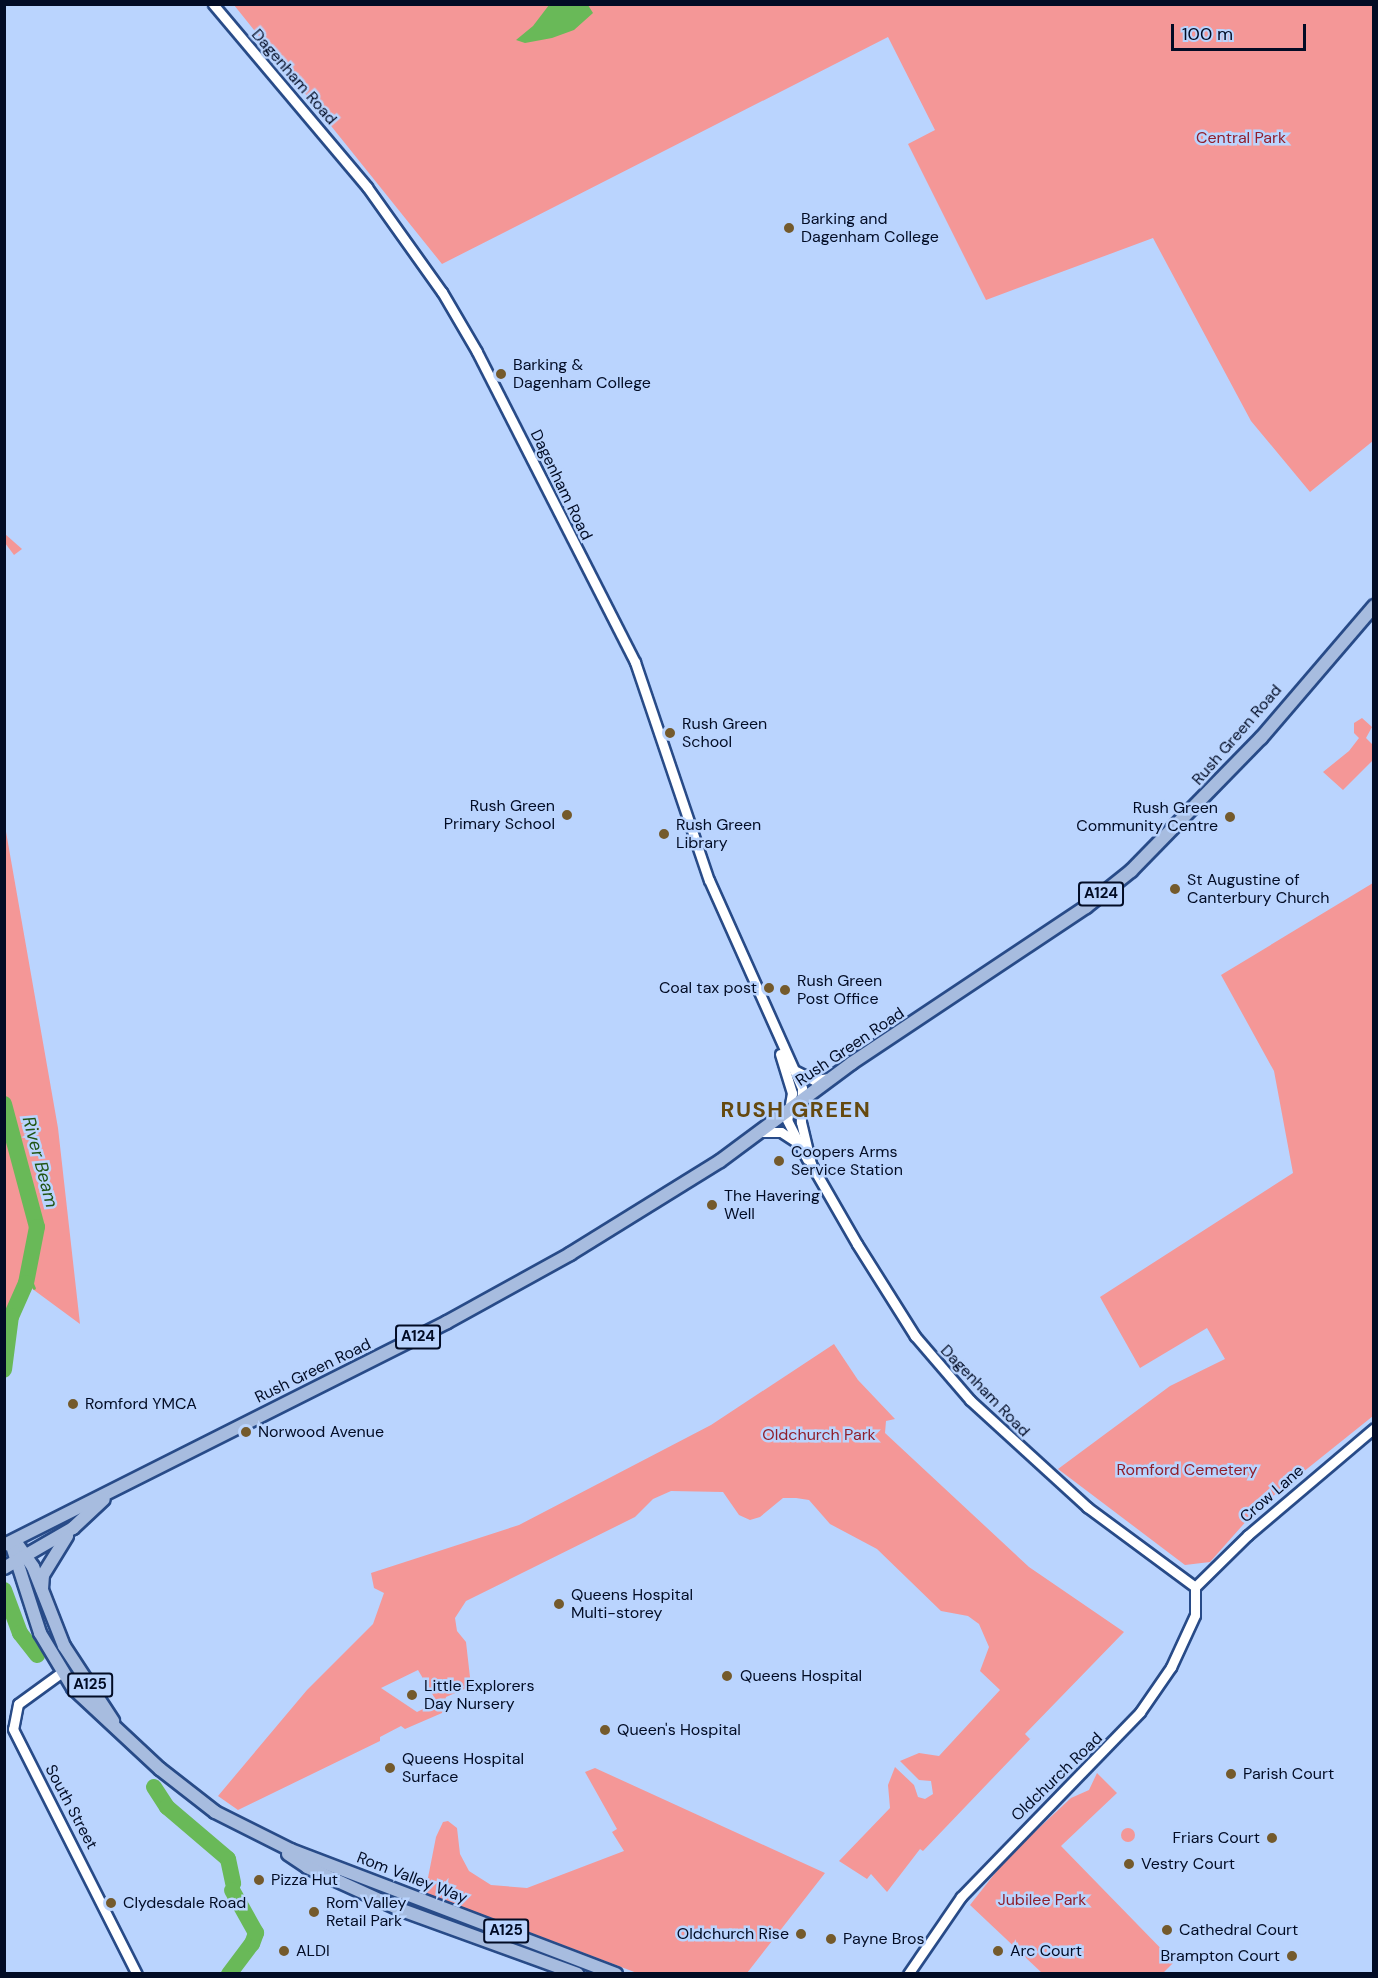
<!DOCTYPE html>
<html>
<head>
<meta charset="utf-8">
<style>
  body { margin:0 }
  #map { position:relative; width:1378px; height:1978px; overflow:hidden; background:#bad4fe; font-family:"DM Sans",sans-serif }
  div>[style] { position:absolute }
  .green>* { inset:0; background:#f49797 }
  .round { border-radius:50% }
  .water>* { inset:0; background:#69b958 }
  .stream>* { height:3px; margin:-1.5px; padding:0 1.5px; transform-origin:1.5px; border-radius:1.5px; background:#69b958 }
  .river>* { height:16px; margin:-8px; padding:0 8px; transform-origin:8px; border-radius:8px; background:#69b958 }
  .roads { filter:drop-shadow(2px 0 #284b88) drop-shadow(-2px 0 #284b88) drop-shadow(0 2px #284b88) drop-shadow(0 -2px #284b88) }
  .minor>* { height:9px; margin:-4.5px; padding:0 4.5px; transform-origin:4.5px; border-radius:4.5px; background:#fff }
  .major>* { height:12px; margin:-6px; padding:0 6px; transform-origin:6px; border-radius:6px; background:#a7bcdf }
  .dots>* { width:16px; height:16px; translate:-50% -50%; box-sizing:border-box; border:3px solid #bad4fe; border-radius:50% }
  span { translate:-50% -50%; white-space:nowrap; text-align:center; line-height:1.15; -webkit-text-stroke:5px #bad4fe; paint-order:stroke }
  .shield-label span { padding:2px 4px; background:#bad4fe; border:2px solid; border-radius:4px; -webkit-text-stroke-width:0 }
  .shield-label { font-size:15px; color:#020c25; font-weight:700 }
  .street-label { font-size:16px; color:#020c25 }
  .park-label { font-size:16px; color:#8f1f2c }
  .poi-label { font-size:16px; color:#020c25 }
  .left { translate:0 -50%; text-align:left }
  .right { translate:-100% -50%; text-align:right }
  .water-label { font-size:18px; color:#215514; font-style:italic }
  .district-label { font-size:22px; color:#654910; font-weight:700; letter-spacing:1.5px }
  .frame { position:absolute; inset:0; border:6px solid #020c25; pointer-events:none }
  .scale { position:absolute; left:1171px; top:24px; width:135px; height:27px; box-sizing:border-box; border:3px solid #020c25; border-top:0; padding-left:8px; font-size:18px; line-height:21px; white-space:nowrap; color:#020c25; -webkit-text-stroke:4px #bad4fe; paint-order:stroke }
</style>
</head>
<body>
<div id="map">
  <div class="green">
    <div style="clip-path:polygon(234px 5px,1373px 5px,1373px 441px,1310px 492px,1251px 421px,1153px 238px,986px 300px,908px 144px,935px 130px,888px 37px,442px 264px)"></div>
    <div style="clip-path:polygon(5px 534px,22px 549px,14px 555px,5px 543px)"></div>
    <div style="clip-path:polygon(1362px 718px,1372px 727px,1366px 738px,1373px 745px,1373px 760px,1343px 790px,1323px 772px,1349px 751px,1359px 738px,1354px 733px,1354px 723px)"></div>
    <div style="clip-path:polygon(5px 826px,58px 1128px,80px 1324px,23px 1282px,14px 1299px,5px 1348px)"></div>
    <div style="clip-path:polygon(1373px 883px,1373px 1416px,1257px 1509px,1210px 1562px,1185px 1565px,1058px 1469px,1170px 1386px,1225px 1359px,1207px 1328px,1140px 1368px,1100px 1297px,1293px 1173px,1274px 1071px,1221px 975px)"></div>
    <div style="clip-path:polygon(evenodd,834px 1344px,858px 1380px,895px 1419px,886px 1421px,885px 1433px,1029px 1567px,1124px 1632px,1025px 1734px,1030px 1739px,1033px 1736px,923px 1851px,920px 1849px,887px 1892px,871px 1874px,867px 1879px,839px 1861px,890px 1808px,888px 1785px,895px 1767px,914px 1785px,918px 1797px,925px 1799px,933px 1794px,931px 1781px,919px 1780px,900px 1761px,919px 1753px,939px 1756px,1000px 1690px,980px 1671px,989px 1647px,979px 1624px,968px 1616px,941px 1611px,877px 1549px,830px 1524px,809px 1500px,796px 1498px,783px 1498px,760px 1517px,750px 1520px,739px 1515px,723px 1492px,671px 1491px,653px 1499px,635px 1517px,466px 1601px,455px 1618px,457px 1631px,466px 1642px,471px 1686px,446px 1697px,442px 1713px,405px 1729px,401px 1726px,380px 1737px,380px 1741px,238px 1810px,218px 1796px,307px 1690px,373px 1624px,384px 1593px,374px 1588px,371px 1573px,519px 1525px,711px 1425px,834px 1344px,418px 1670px,437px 1702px,417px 1712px,381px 1688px,418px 1670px)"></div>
    <div style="clip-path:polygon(595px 1768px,825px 1873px,747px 1973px,637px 1973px,425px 1893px,436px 1837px,443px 1822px,448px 1821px,457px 1828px,460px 1854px,469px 1871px,491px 1885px,527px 1888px,624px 1851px,612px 1832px,617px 1829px,585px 1772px)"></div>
    <div style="clip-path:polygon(1097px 1773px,1117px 1793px,1061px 1846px,1174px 1962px,1163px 1973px,1042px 1973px,970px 1905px,1007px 1858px,1071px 1798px,1089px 1790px)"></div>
    <div class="round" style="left:1121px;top:1828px;width:14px;height:14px"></div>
  </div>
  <div class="water">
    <div style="clip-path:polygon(549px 5px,588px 5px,593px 13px,574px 30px,552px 38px,525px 43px,516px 40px,533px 26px)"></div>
  </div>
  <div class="stream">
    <div style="left:28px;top:1274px;width:15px;rotate:67deg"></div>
  </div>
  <div class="river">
    <div style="left:4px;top:1104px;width:127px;rotate:75deg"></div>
    <div style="left:37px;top:1227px;width:57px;rotate:101.1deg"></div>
    <div style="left:26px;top:1283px;width:36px;rotate:114deg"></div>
    <div style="left:11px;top:1316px;width:54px;rotate:97.4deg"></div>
    <div style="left:4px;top:1590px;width:46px;rotate:69.6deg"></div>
    <div style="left:20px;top:1633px;width:28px;rotate:52deg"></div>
    <div style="left:154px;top:1787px;width:24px;rotate:57deg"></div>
    <div style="left:167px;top:1807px;width:80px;rotate:40.4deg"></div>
    <div style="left:228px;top:1859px;width:25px;rotate:78deg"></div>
    <div style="left:229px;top:1974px;width:38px;rotate:-53deg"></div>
    <div style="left:252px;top:1944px;width:12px;rotate:-70deg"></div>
    <div style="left:256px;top:1933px;width:49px;rotate:-119.2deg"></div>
  </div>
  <div class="roads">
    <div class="minor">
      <div style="left:213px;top:4px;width:239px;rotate:49.9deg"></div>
      <div style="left:367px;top:187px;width:129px;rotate:54.5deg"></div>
      <div style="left:442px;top:292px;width:69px;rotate:59.7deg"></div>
      <div style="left:477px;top:352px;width:348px;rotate:63deg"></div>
      <div style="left:635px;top:662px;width:230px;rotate:71.3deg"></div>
      <div style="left:709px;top:880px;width:228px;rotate:65.9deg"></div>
      <div style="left:802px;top:1088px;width:34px;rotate:92deg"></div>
      <div style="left:801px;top:1122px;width:43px;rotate:76.6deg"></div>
      <div style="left:811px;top:1164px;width:92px;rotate:60.1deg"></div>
      <div style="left:857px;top:1244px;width:109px;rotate:57.8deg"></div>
      <div style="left:915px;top:1336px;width:84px;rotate:49.3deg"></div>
      <div style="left:970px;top:1400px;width:159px;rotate:42.4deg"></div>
      <div style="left:1087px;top:1507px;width:134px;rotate:36.5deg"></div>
      <div style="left:780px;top:1054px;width:41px;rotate:72.9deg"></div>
      <div style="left:792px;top:1093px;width:27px;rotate:100deg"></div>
      <div style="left:787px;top:1120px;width:44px;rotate:62.9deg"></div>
      <div style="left:796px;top:1071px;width:20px;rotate:27deg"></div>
      <div style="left:814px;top:1080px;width:16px;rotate:-7deg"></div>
      <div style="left:761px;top:1132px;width:20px"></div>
      <div style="left:781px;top:1132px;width:17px;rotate:33deg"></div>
      <div style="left:1195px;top:1587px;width:74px;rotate:-44.5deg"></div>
      <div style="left:1248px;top:1535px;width:165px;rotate:-40.3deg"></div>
      <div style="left:62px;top:1672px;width:54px;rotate:144deg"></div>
      <div style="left:18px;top:1704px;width:25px;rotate:101deg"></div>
      <div style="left:13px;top:1729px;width:275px;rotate:63.2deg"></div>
      <div style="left:908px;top:1974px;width:93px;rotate:-55.5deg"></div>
      <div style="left:961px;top:1897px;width:257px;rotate:-45.9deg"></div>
      <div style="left:1140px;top:1712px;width:55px;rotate:-55.4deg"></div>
      <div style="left:1171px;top:1667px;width:57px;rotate:-65.2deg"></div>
      <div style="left:1195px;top:1615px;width:28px;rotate:-90deg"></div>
    </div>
    <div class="major">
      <div style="left:15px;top:1541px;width:32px;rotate:55deg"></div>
      <div style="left:33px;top:1567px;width:85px;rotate:68.6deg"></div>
      <div style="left:64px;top:1646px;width:90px;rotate:56.8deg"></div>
      <div style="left:11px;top:1543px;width:95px;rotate:72.1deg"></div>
      <div style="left:40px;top:1633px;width:64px;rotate:59deg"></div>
      <div style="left:73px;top:1688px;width:119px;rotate:43deg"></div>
      <div style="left:160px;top:1769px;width:70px;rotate:38deg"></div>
      <div style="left:215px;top:1812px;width:85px;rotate:26.6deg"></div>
      <div style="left:291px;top:1850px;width:348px;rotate:20.9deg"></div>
      <div style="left:4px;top:1545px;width:496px;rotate:-26.7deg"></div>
      <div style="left:447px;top:1322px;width:141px;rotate:-28.9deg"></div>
      <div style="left:570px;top:1254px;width:176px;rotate:-31.8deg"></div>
      <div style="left:720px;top:1161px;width:164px;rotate:-36.6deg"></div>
      <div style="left:852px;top:1063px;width:281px;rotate:-33.7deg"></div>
      <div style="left:1086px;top:907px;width:58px;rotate:-38.7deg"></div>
      <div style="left:1131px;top:871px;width:186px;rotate:-45.7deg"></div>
      <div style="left:1261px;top:738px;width:174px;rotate:-49.4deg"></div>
      <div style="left:4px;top:1568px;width:80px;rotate:-30.1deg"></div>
      <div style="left:73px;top:1528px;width:42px;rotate:-43.1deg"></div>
      <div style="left:42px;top:1589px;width:14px;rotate:-86deg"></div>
      <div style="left:43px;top:1575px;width:46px;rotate:-58.4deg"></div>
      <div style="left:288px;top:1854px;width:23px;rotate:34deg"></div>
      <div style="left:307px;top:1867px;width:101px;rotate:24.5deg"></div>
      <div style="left:399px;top:1909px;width:190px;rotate:20deg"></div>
    </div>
  </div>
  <div class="dots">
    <div style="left:789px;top:228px;background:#745a2c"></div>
    <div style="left:501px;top:374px;background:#745a2c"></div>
    <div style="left:670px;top:733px;background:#745a2c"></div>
    <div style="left:567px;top:815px;background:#745a2c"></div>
    <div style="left:1230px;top:817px;background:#745a2c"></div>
    <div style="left:664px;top:834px;background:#745a2c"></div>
    <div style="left:1175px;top:889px;background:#745a2c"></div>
    <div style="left:769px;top:988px;background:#745a2c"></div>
    <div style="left:785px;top:990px;background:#745a2c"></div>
    <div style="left:779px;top:1161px;background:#745a2c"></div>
    <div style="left:712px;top:1205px;background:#745a2c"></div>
    <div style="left:73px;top:1404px;background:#745a2c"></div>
    <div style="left:246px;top:1432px;background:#745a2c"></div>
    <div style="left:559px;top:1604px;background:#745a2c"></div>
    <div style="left:727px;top:1676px;background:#745a2c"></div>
    <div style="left:412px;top:1695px;background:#745a2c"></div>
    <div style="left:605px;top:1730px;background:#745a2c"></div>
    <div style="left:390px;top:1768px;background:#745a2c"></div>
    <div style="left:1231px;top:1774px;background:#745a2c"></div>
    <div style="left:1272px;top:1838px;background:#745a2c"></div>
    <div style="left:1129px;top:1864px;background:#745a2c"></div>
    <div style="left:259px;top:1880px;background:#745a2c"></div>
    <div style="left:111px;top:1903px;background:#745a2c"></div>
    <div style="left:314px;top:1912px;background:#745a2c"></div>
    <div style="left:1167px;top:1930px;background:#745a2c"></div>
    <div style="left:801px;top:1934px;background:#745a2c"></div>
    <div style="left:831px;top:1939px;background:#745a2c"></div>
    <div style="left:284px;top:1951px;background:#745a2c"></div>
    <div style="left:998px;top:1951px;background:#745a2c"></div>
    <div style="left:1292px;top:1956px;background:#745a2c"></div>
  </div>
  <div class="shield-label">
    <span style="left:1101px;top:894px">A124</span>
    <span style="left:418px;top:1337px">A124</span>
    <span style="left:90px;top:1685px">A125</span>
    <span style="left:506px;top:1931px">A125</span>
  </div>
  <div class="street-label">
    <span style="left:294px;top:77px;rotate:49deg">Dagenham Road</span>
    <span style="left:561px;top:485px;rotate:64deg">Dagenham Road</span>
    <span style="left:1237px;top:735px;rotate:-49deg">Rush Green Road</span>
    <span style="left:850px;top:1047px;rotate:-34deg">Rush Green Road</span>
    <span style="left:313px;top:1371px;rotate:-26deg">Rush Green Road</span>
    <span style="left:985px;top:1391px;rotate:46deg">Dagenham Road</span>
    <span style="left:1272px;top:1494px;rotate:-41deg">Crow Lane</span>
    <span style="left:1057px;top:1777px;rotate:-44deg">Oldchurch Road</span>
    <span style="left:71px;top:1807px;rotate:62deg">South Street</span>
    <span style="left:412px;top:1878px;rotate:21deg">Rom Valley Way</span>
  </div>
  <div class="park-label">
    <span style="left:1241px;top:138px">Central Park</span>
    <span style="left:819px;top:1435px">Oldchurch Park</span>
    <span style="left:1187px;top:1470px">Romford Cemetery</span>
    <span style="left:1042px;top:1900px">Jubilee Park</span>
  </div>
  <div class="poi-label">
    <span class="left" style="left:801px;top:228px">Barking and<br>Dagenham College</span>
    <span class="left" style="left:513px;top:374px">Barking &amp;<br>Dagenham College</span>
    <span class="left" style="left:682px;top:733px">Rush Green<br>School</span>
    <span class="right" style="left:555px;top:815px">Rush Green<br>Primary School</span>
    <span class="right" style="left:1218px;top:817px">Rush Green<br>Community Centre</span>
    <span class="left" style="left:676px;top:834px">Rush Green<br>Library</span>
    <span class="left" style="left:1187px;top:889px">St Augustine of<br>Canterbury Church</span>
    <span class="left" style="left:797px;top:990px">Rush Green<br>Post Office</span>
    <span class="right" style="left:757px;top:988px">Coal tax post</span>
    <span class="left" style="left:791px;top:1161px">Coopers Arms<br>Service Station</span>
    <span class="left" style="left:724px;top:1205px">The Havering<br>Well</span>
    <span class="left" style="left:85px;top:1404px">Romford YMCA</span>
    <span class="left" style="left:258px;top:1432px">Norwood Avenue</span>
    <span class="left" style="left:571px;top:1604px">Queens Hospital<br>Multi-storey</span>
    <span class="left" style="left:740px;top:1676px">Queens Hospital</span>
    <span class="left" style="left:424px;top:1695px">Little Explorers<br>Day Nursery</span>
    <span class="left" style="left:617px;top:1730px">Queen's Hospital</span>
    <span class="left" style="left:402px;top:1768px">Queens Hospital<br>Surface</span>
    <span class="left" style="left:1243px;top:1774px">Parish Court</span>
    <span class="right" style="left:1260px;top:1838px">Friars Court</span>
    <span class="left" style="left:1141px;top:1864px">Vestry Court</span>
    <span class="left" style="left:271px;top:1880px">Pizza Hut</span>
    <span class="left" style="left:123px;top:1903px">Clydesdale Road</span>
    <span class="left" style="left:326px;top:1912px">Rom Valley<br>Retail Park</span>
    <span class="left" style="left:1179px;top:1930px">Cathedral Court</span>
    <span class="right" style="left:789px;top:1934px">Oldchurch Rise</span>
    <span class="left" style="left:843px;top:1939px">Payne Bros</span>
    <span class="left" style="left:296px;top:1951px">ALDI</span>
    <span class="left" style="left:1010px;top:1951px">Arc Court</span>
    <span class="right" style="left:1280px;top:1956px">Brampton Court</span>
  </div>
  <div class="water-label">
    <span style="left:40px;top:1162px;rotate:75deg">River Beam</span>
  </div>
  <div class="district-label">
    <span style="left:796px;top:1110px">RUSH GREEN</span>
  </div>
  <div class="frame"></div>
  <div class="scale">100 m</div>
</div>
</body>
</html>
